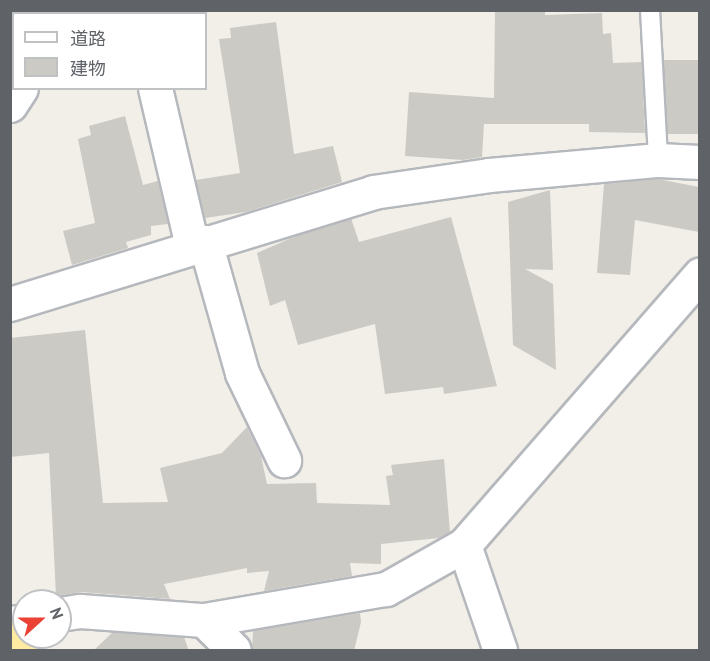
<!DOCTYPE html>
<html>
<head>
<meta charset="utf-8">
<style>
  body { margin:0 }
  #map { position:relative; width:710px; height:661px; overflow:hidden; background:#f1efe8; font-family:"PT Sans","Noto Sans JP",sans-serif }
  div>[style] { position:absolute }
  .building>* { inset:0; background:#cccac5; transform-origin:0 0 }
  .secondary-tunnel>* { height:33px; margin-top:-16.5px; transform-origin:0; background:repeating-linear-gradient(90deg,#ccccc8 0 33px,transparent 0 49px) }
  .roads { filter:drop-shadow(2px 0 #b5b8bc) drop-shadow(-2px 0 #b5b8bc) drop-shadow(0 2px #b5b8bc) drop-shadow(0 -2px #b5b8bc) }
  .service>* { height:18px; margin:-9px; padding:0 9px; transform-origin:9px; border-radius:9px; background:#fff }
  .minor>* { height:33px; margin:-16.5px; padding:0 16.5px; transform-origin:16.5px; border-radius:16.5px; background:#fff }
  .secondary>* { height:33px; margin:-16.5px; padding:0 16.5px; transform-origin:16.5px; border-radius:16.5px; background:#fff }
  .trunk>* { height:33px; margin:-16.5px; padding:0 16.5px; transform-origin:16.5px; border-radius:16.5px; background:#feeaa1 }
  span { translate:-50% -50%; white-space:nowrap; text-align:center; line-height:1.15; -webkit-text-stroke:4.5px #fff; paint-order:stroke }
  .frame { position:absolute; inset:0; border:12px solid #5f6368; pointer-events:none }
  .legend { position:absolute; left:12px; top:12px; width:195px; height:78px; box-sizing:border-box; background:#fff; border:2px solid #bfc1c3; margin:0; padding:8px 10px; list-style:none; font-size:18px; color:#5f6368 }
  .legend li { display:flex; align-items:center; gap:12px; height:30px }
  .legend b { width:30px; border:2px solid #bfc1c3 }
  .north { position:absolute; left:12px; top:589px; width:60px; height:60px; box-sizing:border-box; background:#fff; border:2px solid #bfc1c3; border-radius:50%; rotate:69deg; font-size:16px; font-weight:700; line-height:24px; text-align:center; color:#5f6368 }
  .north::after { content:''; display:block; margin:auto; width:21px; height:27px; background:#ea4335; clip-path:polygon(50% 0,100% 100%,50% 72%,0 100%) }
</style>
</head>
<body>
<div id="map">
  <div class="building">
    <div style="clip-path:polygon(495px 10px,545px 10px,545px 15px,602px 13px,603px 34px,611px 33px,613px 63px,642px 62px,645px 133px,589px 132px,589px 124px,484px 124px,482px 157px,463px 160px,405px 156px,409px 92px,494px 98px)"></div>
    <div style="clip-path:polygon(276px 22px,294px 154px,333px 146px,342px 182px,246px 212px,205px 218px,196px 180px,240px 173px,219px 39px,231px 38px,230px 28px)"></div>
    <div style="left:699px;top:60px;width:74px;height:35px;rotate:90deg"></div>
    <div style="clip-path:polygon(125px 116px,143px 185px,158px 181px,168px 224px,151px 226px,151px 235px,126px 242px,128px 248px,72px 265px,63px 231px,95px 223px,78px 139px,91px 135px,89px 126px)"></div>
    <div style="clip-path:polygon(658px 179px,699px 187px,699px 232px,635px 220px,630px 275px,597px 273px,604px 184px)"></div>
    <div style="clip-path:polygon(550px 190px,553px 270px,525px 269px,553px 284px,556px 370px,513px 345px,508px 202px)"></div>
    <div style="clip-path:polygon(451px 217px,497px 386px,444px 394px,443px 387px,385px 394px,375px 324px,298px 345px,285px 300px,270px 306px,257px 253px,298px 235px,351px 218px,359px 242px)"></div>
    <div style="clip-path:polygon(85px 330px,103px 503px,168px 502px,160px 468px,222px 453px,247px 427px,261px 456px,267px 484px,316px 483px,317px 503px,390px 505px,386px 476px,393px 475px,391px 465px,444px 459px,450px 532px,439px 538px,381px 544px,381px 564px,350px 563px,352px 576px,264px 591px,269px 571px,247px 573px,247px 568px,164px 584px,170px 599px,81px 592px,56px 596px,49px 453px,10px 457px,10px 338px)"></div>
    <div style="clip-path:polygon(360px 613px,361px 622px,354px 651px,252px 651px,253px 631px)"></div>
    <div style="clip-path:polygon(113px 632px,184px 637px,189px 651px,93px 651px)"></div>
  </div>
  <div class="secondary-tunnel">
    <div style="left:10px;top:18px;width:9px;rotate:-58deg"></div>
    <div style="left:10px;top:57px;width:6px;rotate:-51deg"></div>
  </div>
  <div class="roads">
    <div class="service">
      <div style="left:650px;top:10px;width:150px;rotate:86.9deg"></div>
    </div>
    <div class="minor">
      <div style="left:136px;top:10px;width:4px;rotate:76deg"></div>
      <div style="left:155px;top:88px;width:162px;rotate:76.8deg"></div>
      <div style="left:205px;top:242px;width:136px;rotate:74.2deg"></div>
      <div style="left:242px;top:373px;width:97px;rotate:64.2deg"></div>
      <div style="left:10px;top:304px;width:380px;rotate:-17.1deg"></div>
      <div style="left:373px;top:192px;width:117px;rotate:-8.3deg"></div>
      <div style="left:489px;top:175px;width:170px;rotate:-5.1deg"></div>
      <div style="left:658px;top:160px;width:42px;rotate:2.7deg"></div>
      <div style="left:464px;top:545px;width:111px;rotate:71.1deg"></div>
      <div style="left:60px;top:614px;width:20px;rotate:-9deg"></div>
      <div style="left:80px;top:611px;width:124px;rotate:4.2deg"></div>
      <div style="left:204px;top:620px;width:185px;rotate:-9.7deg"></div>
      <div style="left:386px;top:589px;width:90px;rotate:-29.4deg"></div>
      <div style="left:464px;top:545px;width:359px;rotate:-48.9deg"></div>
      <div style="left:204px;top:620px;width:42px;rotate:45deg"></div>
      <div style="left:10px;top:623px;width:14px;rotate:-8deg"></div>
    </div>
    <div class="secondary">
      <div style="left:38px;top:14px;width:4px;rotate:-63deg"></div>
      <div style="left:69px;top:14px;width:4px;rotate:-63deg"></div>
      <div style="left:10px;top:105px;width:20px;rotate:-57deg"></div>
    </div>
    <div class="trunk">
      <div style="left:10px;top:635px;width:21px;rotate:45deg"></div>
    </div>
  </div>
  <div class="frame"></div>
  <ul class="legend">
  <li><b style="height:8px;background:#fff"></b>道路</li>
  <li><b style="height:16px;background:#cccac5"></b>建物</li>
  </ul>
  <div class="north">N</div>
</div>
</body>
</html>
